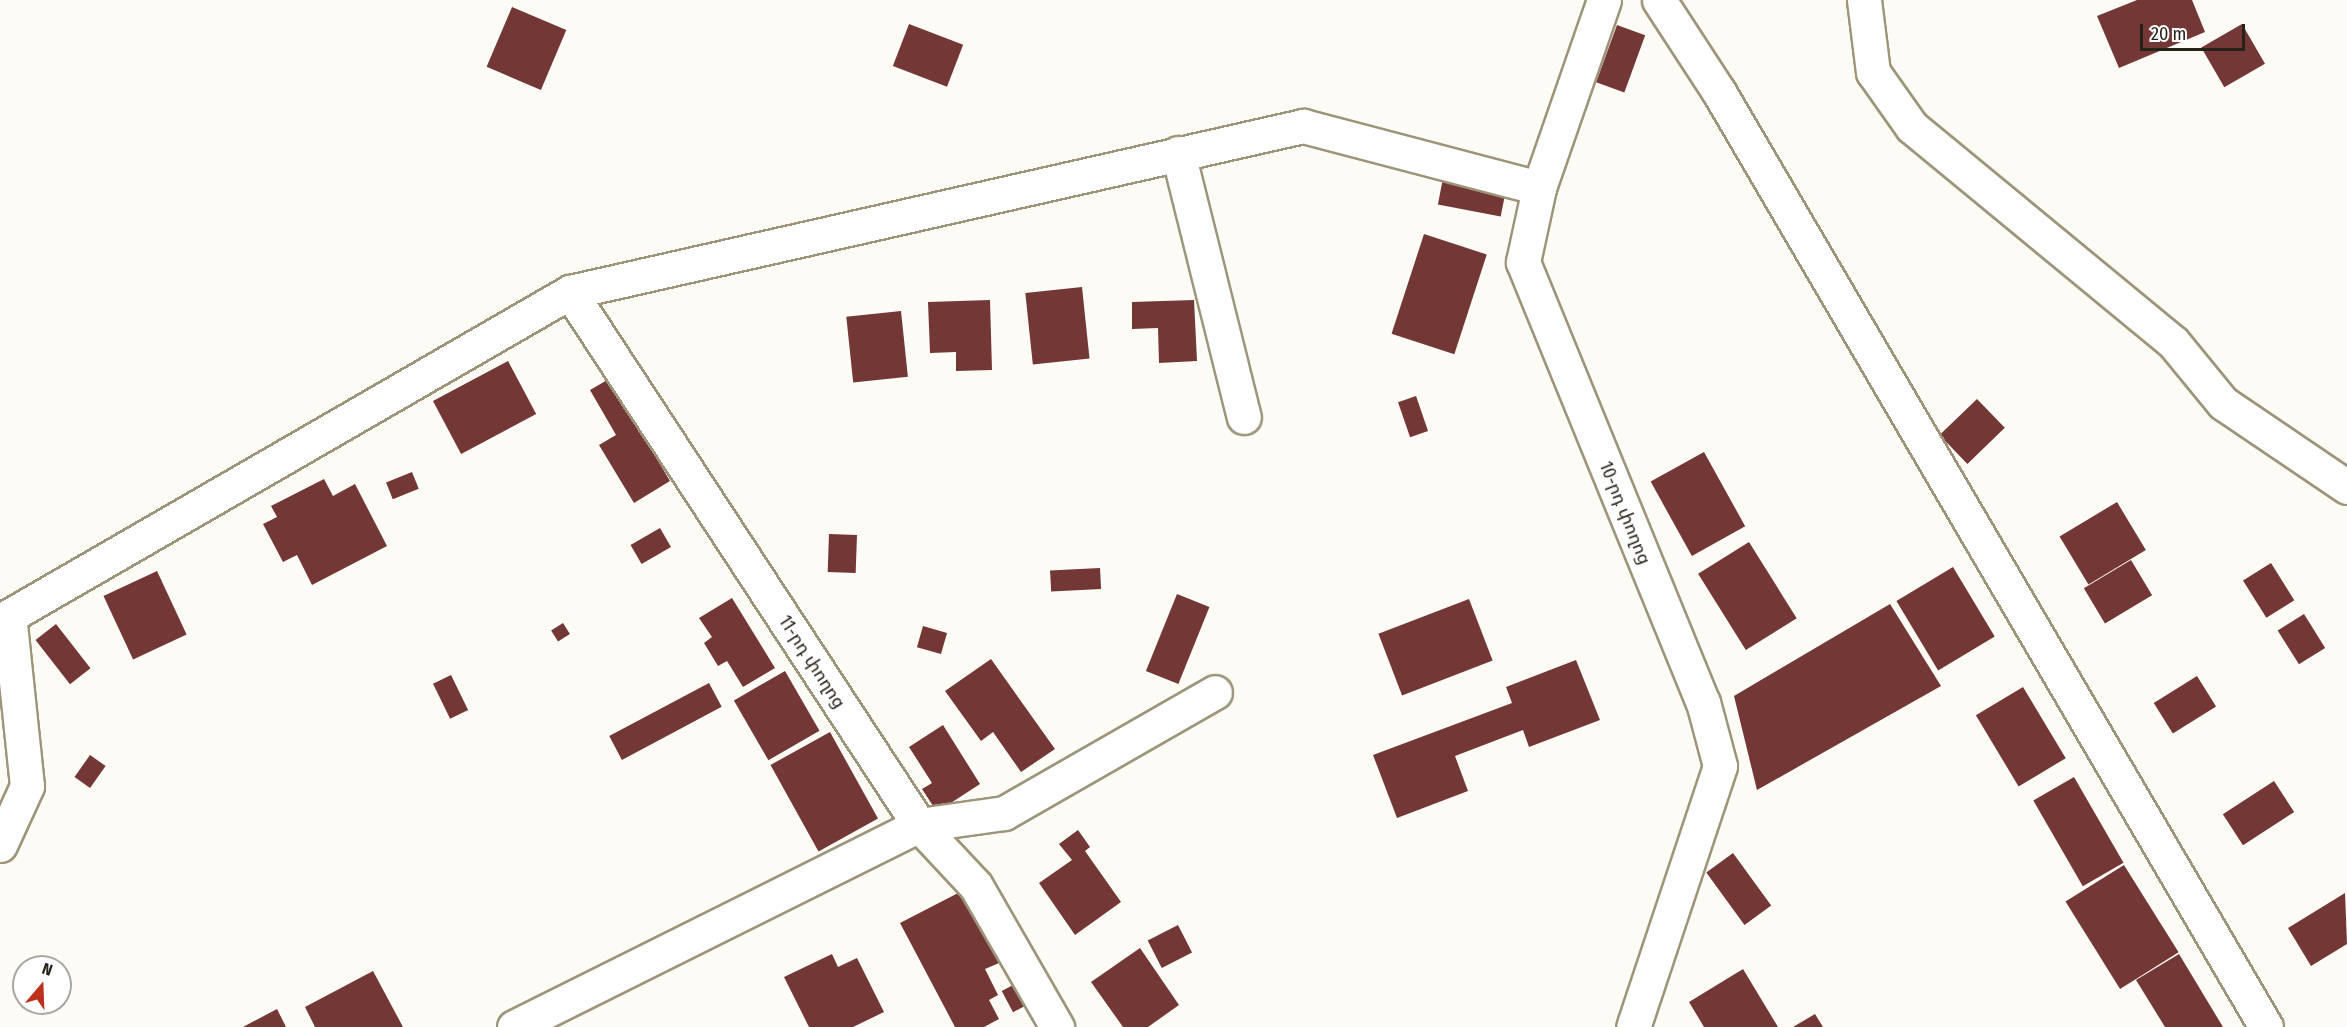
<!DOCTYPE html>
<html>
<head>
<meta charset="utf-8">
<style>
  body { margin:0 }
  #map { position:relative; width:2347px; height:1027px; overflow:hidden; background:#fdfbf6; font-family:"Fira Sans Condensed","Noto Sans Armenian",sans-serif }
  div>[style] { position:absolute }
  .building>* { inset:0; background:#733736; transform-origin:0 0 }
  .roads { filter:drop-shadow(2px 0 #9e947a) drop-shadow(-2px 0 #9e947a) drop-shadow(0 2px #9e947a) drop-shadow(0 -2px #9e947a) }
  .minor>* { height:33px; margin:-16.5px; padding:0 16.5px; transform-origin:16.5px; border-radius:16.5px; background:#fff }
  span { translate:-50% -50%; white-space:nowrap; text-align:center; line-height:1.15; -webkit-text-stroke:6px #fff; paint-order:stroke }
  .street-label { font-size:18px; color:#262217 }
  .north { position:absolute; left:12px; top:955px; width:60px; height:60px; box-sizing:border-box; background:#fff; border:2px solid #a8a7a2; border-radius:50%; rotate:19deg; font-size:16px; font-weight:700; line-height:24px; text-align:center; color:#262217 }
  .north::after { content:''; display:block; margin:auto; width:21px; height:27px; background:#bd301c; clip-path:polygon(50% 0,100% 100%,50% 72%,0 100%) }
  .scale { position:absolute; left:2140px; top:24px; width:105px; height:27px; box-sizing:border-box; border:3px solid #262217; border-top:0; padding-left:8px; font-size:18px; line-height:21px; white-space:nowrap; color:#262217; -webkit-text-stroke:4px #fff; paint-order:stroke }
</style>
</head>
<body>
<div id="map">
  <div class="building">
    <div style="clip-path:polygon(2137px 0,2192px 0,2205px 32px,2119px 68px,2097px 16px)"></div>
    <div style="left:512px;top:7px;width:59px;height:65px;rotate:23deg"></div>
    <div style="left:909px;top:24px;width:58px;height:45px;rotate:21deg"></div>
    <div style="left:2242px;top:24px;width:46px;height:47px;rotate:60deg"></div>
    <div style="left:1617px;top:25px;width:30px;height:61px;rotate:20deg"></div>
    <div style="left:1444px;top:173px;width:64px;height:32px;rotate:11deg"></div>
    <div style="left:1424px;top:234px;width:66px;height:105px;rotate:18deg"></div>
    <div style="left:1082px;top:287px;width:72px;height:57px;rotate:84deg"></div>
    <div style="clip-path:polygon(990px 300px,992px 370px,956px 371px,956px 352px,930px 353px,928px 302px)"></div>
    <div style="clip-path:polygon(1194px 300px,1197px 361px,1159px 363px,1158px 328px,1132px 329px,1132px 302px)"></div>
    <div style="left:901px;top:311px;width:66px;height:55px;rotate:84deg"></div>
    <div style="left:508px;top:361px;width:60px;height:85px;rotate:62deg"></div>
    <div style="clip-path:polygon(609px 379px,670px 481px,634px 503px,599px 445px,616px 435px,590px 390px)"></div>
    <div style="left:1416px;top:396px;width:37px;height:19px;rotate:71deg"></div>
    <div style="left:1977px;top:399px;width:40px;height:52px;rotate:46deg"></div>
    <div style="left:1704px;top:452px;width:85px;height:61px;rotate:61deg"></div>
    <div style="left:412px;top:472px;width:18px;height:28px;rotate:68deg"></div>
    <div style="clip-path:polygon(324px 479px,333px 496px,355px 484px,387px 546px,312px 585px,297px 555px,283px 562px,263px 524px,277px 517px,271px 506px)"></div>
    <div style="left:2117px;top:502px;width:56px;height:67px;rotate:59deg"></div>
    <div style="left:660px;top:528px;width:22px;height:34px;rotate:60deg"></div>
    <div style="left:829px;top:534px;width:28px;height:38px;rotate:2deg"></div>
    <div style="left:1749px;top:542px;width:90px;height:60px;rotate:58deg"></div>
    <div style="left:2131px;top:560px;width:41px;height:55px;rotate:59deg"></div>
    <div style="left:2271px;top:563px;width:44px;height:33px;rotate:58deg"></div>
    <div style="left:1953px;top:567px;width:81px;height:66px;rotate:59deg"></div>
    <div style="left:1100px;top:568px;width:21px;height:50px;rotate:87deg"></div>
    <div style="left:157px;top:571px;width:70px;height:59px;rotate:65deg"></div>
    <div style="left:1177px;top:594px;width:35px;height:83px;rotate:22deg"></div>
    <div style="clip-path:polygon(732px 598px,775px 668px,743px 687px,727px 661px,718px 666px,704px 643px,712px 637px,699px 618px)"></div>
    <div style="left:1469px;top:599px;width:66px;height:97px;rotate:69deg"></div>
    <div style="clip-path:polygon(1890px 604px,1941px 686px,1757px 790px,1734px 696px)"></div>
    <div style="left:2304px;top:614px;width:40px;height:31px;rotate:58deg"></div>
    <div style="left:563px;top:623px;width:13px;height:14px;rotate:58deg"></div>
    <div style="left:56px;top:624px;width:56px;height:26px;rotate:52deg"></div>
    <div style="left:923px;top:626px;width:25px;height:22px;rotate:16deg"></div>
    <div style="clip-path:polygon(991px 659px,1055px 749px,1021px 772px,993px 732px,981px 741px,945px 691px)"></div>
    <div style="clip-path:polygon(1576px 660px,1600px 720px,1529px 747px,1523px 730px,1455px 756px,1468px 791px,1397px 818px,1373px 755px,1512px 703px,1506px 687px)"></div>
    <div style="left:785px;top:671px;width:69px;height:59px;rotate:60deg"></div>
    <div style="left:451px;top:675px;width:39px;height:20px;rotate:64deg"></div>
    <div style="left:2197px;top:676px;width:36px;height:51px;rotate:58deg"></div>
    <div style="left:709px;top:683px;width:27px;height:113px;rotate:62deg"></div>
    <div style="left:2023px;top:687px;width:83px;height:55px;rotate:59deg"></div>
    <div style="clip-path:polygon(943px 725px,980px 784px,937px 812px,922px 789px,932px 783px,909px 747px)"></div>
    <div style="left:830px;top:732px;width:99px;height:68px;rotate:61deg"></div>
    <div style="left:90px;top:755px;width:19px;height:27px;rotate:35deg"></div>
    <div style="left:2074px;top:777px;width:99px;height:47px;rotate:60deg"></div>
    <div style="left:2274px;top:781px;width:37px;height:61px;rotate:57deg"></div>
    <div style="clip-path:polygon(1078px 830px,1090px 847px,1085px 851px,1121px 902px,1075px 935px,1039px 883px,1072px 860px,1059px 844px)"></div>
    <div style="left:1733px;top:853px;width:65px;height:33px;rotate:54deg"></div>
    <div style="left:2124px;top:865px;width:103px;height:69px;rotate:58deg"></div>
    <div style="clip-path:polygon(962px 891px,999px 963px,985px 969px,998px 995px,989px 1000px,999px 1019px,984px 1027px,955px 1027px,900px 923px)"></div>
    <div style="clip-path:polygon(2345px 893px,2347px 944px,2311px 966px,2288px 928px)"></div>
    <div style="left:1178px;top:925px;width:31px;height:34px;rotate:63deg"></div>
    <div style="clip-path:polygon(1140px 948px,1179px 1005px,1148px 1027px,1123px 1027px,1091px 982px)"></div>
    <div style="clip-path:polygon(832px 954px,838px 967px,857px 958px,884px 1012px,853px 1027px,809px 1027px,784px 977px)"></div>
    <div style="clip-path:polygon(2179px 954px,2223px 1027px,2165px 1027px,2136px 980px)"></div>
    <div style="clip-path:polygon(1743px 969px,1778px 1027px,1704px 1027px,1689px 1002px)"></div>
    <div style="clip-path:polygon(373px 971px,403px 1027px,315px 1027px,305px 1007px)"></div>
    <div style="left:1015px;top:984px;width:24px;height:15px;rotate:62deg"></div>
    <div style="clip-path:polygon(277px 1009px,286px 1027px,243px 1027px)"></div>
    <div style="clip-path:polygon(1815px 1014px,1823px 1027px,1793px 1027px)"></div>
  </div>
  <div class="roads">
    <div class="minor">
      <div style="left:1604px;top:0;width:199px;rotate:109.1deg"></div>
      <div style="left:1539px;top:188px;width:76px;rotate:102.2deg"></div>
      <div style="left:1523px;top:262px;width:475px;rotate:67.8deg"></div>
      <div style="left:1703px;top:702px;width:66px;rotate:75.1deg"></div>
      <div style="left:1720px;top:766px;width:275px;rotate:108.4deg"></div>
      <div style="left:1659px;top:0;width:110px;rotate:56.9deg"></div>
      <div style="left:1719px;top:92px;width:1083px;rotate:59.67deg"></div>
      <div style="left:1864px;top:0;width:73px;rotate:82.9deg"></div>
      <div style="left:1873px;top:72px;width:67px;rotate:54.7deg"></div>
      <div style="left:1912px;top:127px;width:338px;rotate:39.5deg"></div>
      <div style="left:2173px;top:342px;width:79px;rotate:50.7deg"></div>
      <div style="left:2223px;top:403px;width:150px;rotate:34.1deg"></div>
      <div style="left:1178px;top:153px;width:272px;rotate:76deg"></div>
      <div style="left:570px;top:292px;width:637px;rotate:56.78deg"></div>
      <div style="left:919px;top:825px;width:83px;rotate:46.9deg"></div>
      <div style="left:976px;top:886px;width:163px;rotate:60.1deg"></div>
      <div style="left:0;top:845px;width:65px;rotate:-65.4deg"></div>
      <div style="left:27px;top:786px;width:171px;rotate:-96deg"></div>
      <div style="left:9px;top:616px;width:648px;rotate:-30.01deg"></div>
      <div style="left:570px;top:292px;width:752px;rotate:-12.76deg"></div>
      <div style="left:1303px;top:126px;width:244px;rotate:14.7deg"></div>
      <div style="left:514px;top:1027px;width:453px;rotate:-26.5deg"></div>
      <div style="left:919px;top:825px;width:86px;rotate:-8deg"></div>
      <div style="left:1004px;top:813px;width:243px;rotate:-29.8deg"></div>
    </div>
  </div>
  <div class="street-label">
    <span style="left:1625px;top:513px;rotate:68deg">10-րդ փողոց</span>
    <span style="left:812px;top:662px;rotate:57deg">11-րդ փողոց</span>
  </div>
  <div class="north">N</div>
  <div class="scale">20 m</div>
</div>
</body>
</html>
